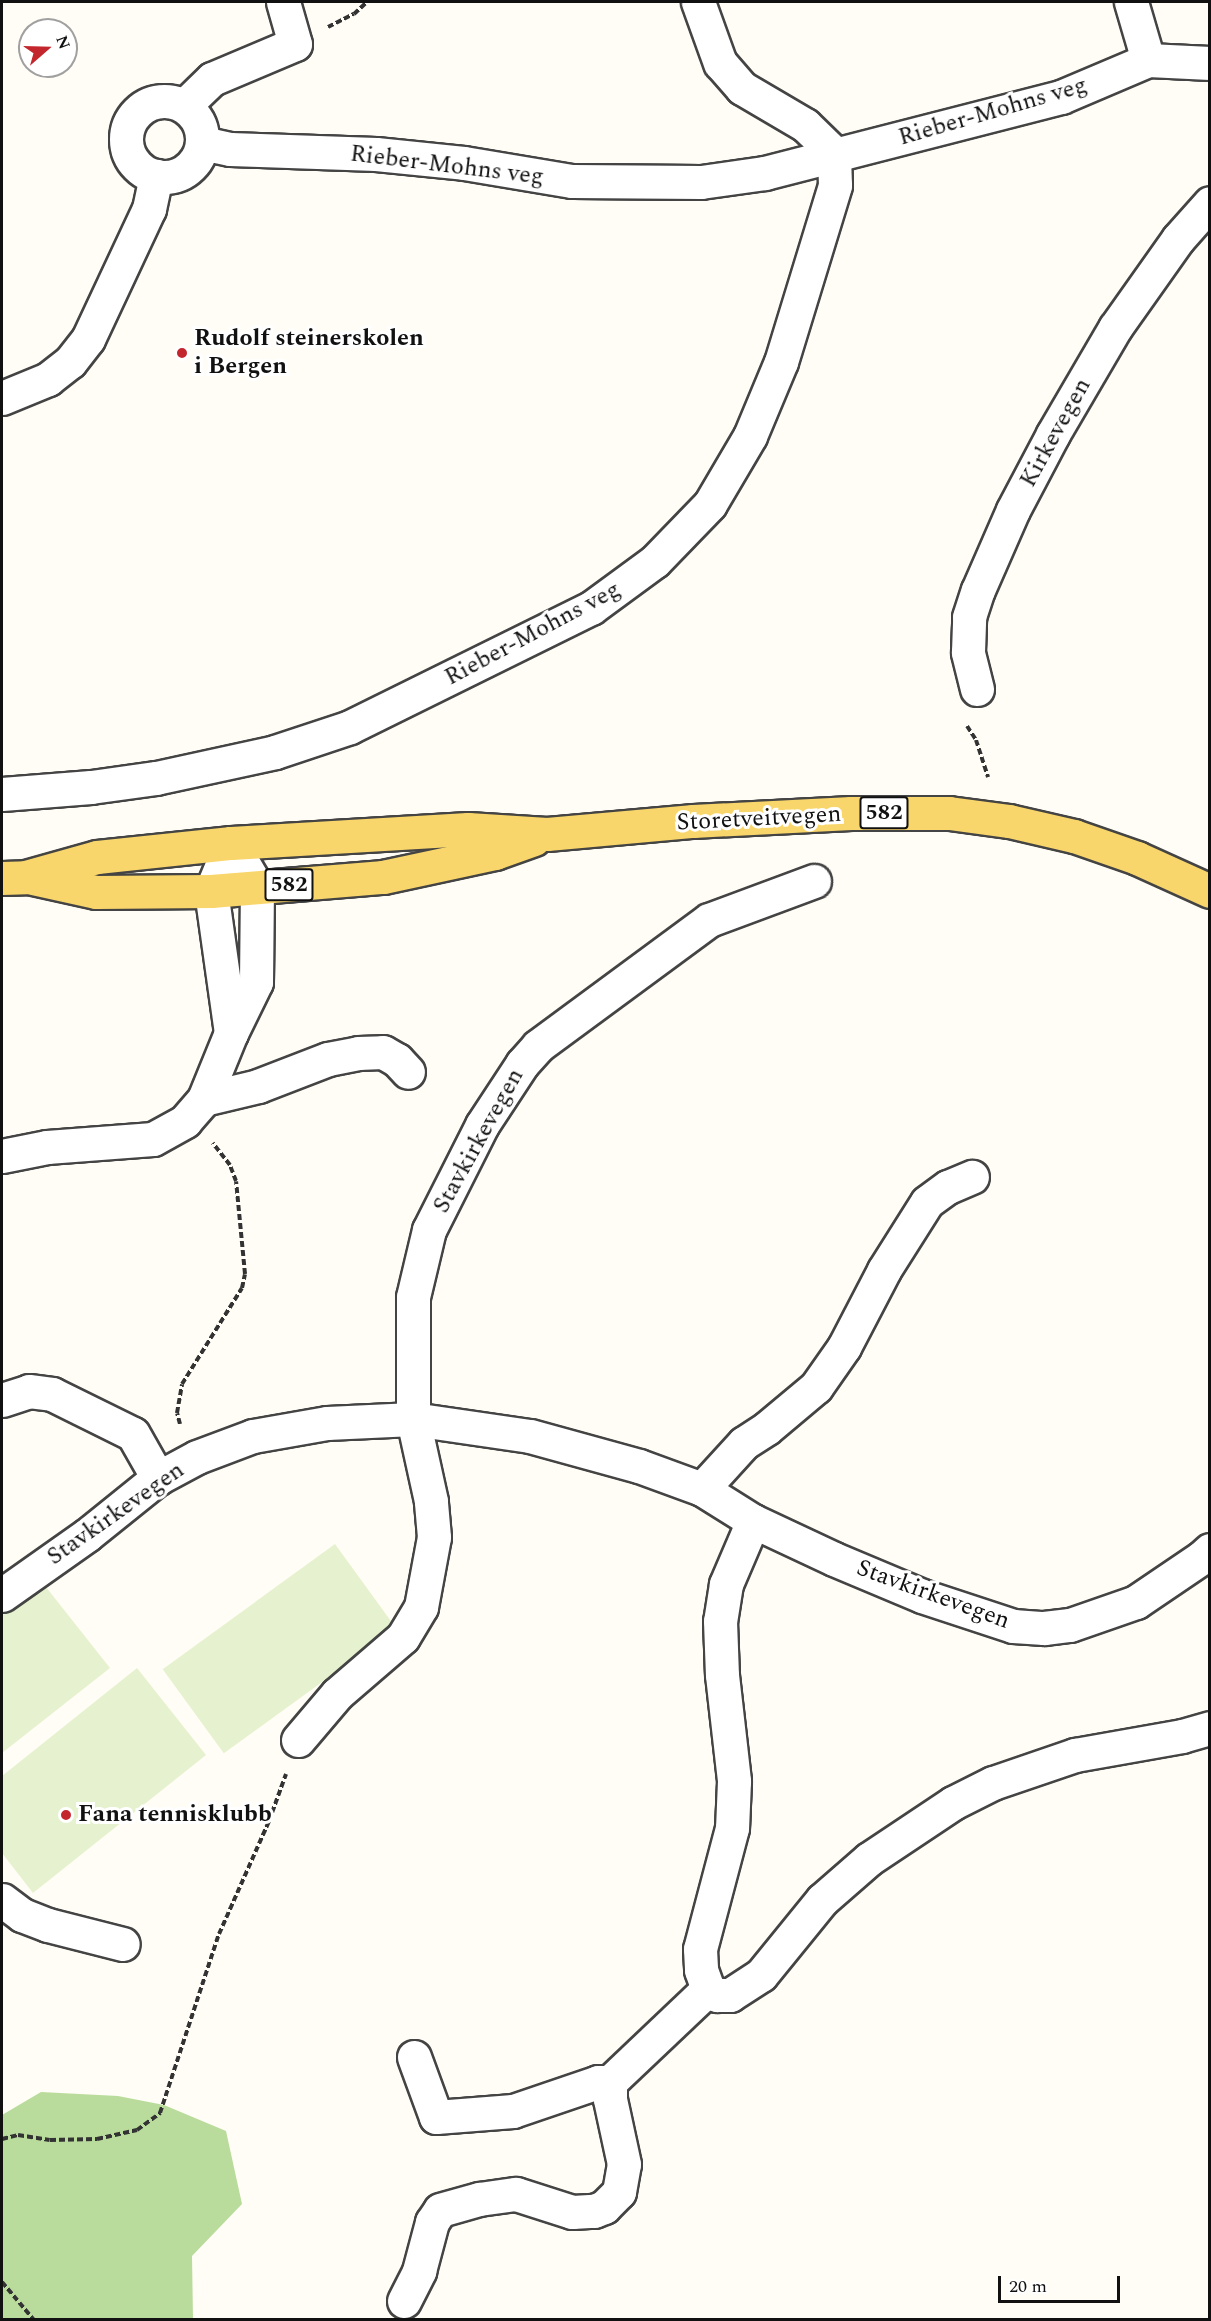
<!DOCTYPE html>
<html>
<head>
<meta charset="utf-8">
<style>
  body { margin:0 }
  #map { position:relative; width:1211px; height:2321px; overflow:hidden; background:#fffdf5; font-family:Spectral,serif }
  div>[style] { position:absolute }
  .forest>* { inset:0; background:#b9dc9c }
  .pitch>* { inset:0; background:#e6f2cf; transform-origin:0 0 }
  .path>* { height:4px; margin-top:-2px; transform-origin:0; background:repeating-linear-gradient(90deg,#333 0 6px,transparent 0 9px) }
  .roads { filter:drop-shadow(2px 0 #444) drop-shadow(-2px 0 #444) drop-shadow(0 2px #444) drop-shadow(0 -2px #444) }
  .minor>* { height:33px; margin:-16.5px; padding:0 16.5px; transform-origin:16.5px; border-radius:16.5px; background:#fff }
  .minor>.ring { margin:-16.5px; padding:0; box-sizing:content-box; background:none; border:33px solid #fff; border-radius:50% }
  .major>* { height:33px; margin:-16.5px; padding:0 16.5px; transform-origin:16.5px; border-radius:16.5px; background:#f9d66b }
  .dots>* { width:16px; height:16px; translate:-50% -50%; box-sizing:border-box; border:3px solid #fff; border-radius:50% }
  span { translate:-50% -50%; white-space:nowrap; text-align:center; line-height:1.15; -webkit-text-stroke:6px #fff; paint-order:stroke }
  .shield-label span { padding:2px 4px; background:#fff; border:2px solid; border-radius:4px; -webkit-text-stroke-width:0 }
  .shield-label { font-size:22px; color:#111; font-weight:700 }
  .street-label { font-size:24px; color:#111 }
  .poi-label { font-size:24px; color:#111; font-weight:700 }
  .left { translate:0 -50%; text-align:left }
  .frame { position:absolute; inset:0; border:3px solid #111; pointer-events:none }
  .north { position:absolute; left:18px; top:18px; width:60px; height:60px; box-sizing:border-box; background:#fff; border:2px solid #a0a0a0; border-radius:50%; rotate:70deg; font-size:16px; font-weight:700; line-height:24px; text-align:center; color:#111 }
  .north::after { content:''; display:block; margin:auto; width:21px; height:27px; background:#c4262e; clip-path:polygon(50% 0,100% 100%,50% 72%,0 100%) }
  .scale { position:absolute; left:998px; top:2276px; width:122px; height:27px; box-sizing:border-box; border:3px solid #111; border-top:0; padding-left:8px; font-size:18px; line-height:21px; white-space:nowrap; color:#111; -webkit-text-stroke:4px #fff; paint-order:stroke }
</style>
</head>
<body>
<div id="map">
  <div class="forest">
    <div style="clip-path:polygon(41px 2092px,118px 2096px,164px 2105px,226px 2131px,242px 2204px,192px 2256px,193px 2319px,2px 2319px,2px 2115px)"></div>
  </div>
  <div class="pitch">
    <div style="left:335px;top:1544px;width:104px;height:213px;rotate:54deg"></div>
    <div style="clip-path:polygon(42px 1582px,110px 1668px,2px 1753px,2px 1614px)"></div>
    <div style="clip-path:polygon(137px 1668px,206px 1755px,33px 1893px,2px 1853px,2px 1776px)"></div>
  </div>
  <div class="path">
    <div style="left:328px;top:27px;width:29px;rotate:-27deg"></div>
    <div style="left:354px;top:14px;width:18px;rotate:-43deg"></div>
    <div style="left:967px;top:726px;width:17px;rotate:57deg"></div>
    <div style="left:976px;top:740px;width:39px;rotate:72deg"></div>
    <div style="left:180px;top:1424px;width:11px;rotate:-105deg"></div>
    <div style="left:177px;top:1413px;width:29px;rotate:-80deg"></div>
    <div style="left:182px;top:1384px;width:113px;rotate:-58deg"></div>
    <div style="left:242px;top:1288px;width:14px;rotate:-78deg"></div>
    <div style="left:245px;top:1274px;width:93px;rotate:-95.5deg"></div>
    <div style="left:236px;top:1181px;width:17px;rotate:-111deg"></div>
    <div style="left:230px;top:1165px;width:28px;rotate:-128deg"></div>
    <div style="left:2px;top:2139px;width:16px;rotate:-14deg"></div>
    <div style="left:18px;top:2135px;width:32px;rotate:9deg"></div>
    <div style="left:50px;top:2140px;width:47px;rotate:-1.2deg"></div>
    <div style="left:97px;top:2139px;width:41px;rotate:-12.7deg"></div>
    <div style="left:137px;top:2130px;width:29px;rotate:-36deg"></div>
    <div style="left:160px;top:2113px;width:188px;rotate:-71.8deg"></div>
    <div style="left:219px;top:1934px;width:124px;rotate:-66.1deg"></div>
    <div style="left:269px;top:1821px;width:50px;rotate:-70.1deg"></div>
    <div style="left:2px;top:2282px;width:50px;rotate:49.9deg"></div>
  </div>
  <div class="roads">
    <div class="minor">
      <div style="left:1131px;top:2px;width:60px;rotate:73.7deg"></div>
      <div class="ring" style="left:126px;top:101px;width:43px;height:43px"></div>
      <div style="left:184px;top:106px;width:39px;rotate:-44deg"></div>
      <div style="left:212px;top:79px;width:90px;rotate:-22.9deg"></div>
      <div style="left:295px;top:44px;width:44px;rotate:-105.9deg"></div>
      <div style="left:202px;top:143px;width:29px;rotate:12deg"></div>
      <div style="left:230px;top:149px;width:146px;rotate:2deg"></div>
      <div style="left:376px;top:154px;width:88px;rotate:5.8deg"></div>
      <div style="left:464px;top:163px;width:109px;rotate:9.5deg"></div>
      <div style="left:572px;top:181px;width:129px;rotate:0.4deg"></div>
      <div style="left:701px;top:182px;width:65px;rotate:-8deg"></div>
      <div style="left:765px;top:173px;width:306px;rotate:-14.4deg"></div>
      <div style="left:1061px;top:97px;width:95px;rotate:-23deg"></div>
      <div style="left:1148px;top:60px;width:62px;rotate:2.8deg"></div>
      <div style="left:2px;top:398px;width:50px;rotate:-22.4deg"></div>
      <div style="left:48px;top:379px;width:28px;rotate:-38deg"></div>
      <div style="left:70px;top:362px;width:29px;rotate:-52deg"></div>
      <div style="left:88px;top:339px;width:144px;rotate:-64.9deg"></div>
      <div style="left:149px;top:209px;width:34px;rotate:-78deg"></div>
      <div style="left:977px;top:689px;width:38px;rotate:-104deg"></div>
      <div style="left:968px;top:652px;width:35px;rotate:-88deg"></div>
      <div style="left:969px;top:617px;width:28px;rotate:-72deg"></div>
      <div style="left:978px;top:590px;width:87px;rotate:-66.4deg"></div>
      <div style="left:1013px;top:510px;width:86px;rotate:-62.2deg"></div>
      <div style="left:1053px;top:434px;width:123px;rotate:-59.7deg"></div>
      <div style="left:1115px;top:328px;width:109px;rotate:-54.7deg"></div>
      <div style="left:1178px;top:239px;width:48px;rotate:-48.4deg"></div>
      <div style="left:2px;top:794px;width:89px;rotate:-4.5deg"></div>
      <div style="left:91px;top:787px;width:66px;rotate:-7.9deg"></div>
      <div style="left:156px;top:778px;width:122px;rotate:-12.3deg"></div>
      <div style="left:275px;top:752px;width:79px;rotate:-18.4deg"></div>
      <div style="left:350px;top:727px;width:269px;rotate:-26.3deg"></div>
      <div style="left:591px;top:608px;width:79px;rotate:-36.3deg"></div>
      <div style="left:655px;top:561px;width:79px;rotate:-46deg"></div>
      <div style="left:710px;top:504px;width:79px;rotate:-59.5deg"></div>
      <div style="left:750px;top:436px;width:80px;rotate:-67.3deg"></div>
      <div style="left:781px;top:362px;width:185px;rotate:-73deg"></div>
      <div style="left:835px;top:185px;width:32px;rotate:-92deg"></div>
      <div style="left:834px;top:153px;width:40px;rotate:-136deg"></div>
      <div style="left:805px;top:125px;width:73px;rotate:-149.6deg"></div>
      <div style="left:742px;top:88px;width:33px;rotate:-131deg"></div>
      <div style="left:720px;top:63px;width:65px;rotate:-109.8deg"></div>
      <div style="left:231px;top:1033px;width:143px;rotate:-98deg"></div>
      <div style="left:211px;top:891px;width:52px;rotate:-67.4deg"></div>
      <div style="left:204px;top:1099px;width:56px;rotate:-13.5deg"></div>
      <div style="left:258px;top:1086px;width:75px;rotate:-21.1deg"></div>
      <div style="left:328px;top:1059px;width:31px;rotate:-11deg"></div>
      <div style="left:358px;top:1053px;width:25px;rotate:-2deg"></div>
      <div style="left:383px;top:1052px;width:16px;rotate:30deg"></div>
      <div style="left:397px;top:1060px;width:16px;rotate:47deg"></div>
      <div style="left:2px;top:1156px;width:46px;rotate:-11.3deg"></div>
      <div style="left:47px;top:1147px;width:106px;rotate:-4.3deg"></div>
      <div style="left:153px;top:1139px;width:37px;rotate:-29deg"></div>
      <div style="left:185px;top:1121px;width:29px;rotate:-49deg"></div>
      <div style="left:204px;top:1099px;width:71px;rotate:-67.8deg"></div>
      <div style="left:231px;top:1033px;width:57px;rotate:-63.9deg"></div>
      <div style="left:256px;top:982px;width:95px;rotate:-89.4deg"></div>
      <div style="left:257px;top:887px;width:51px;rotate:-120.6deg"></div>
      <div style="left:2px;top:1400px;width:28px;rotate:-18deg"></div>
      <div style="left:29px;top:1391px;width:23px;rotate:7deg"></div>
      <div style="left:52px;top:1394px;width:90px;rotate:26.3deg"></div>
      <div style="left:133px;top:1434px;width:51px;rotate:60.4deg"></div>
      <div style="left:702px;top:1489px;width:62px;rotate:-47.6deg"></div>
      <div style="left:744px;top:1443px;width:27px;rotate:-33deg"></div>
      <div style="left:767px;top:1428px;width:64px;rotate:-39.9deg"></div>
      <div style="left:816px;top:1387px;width:49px;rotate:-55deg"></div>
      <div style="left:844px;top:1347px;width:87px;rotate:-62.5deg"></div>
      <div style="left:884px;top:1270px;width:80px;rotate:-57.7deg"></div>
      <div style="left:927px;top:1202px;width:26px;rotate:-36deg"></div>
      <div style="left:948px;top:1187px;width:26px;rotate:-23deg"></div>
      <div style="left:753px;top:1521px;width:69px;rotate:113.2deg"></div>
      <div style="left:726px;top:1584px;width:37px;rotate:99deg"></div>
      <div style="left:720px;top:1621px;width:54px;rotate:87.9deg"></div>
      <div style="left:722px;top:1675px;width:107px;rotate:83.5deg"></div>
      <div style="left:734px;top:1781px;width:47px;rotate:92.4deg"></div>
      <div style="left:732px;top:1828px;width:125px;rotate:104.8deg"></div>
      <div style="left:700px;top:1949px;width:21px;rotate:87deg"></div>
      <div style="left:701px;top:1970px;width:20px;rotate:70deg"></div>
      <div style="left:708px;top:1989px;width:11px;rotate:34deg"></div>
      <div style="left:717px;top:1995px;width:13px"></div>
      <div style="left:730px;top:1995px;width:37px;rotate:-33deg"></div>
      <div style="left:761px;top:1975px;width:97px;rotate:-50.9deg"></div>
      <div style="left:822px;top:1900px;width:62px;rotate:-41.1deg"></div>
      <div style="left:869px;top:1859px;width:101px;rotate:-33.7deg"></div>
      <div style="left:953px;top:1803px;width:45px;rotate:-26.6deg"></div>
      <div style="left:993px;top:1783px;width:87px;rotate:-18.9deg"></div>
      <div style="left:1075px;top:1755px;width:109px;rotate:-10.1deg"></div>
      <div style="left:1182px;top:1736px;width:29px;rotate:-16deg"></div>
      <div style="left:2px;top:1595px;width:104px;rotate:-35.2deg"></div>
      <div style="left:87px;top:1535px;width:91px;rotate:-38.8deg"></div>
      <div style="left:158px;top:1478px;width:44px;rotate:-28.3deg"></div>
      <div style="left:197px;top:1457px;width:60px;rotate:-20.6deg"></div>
      <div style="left:253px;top:1436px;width:75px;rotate:-10deg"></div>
      <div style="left:327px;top:1423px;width:86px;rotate:-2.7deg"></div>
      <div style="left:413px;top:1419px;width:118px;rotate:8.3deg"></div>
      <div style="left:530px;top:1436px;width:113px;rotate:15.4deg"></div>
      <div style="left:639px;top:1466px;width:67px;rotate:20.1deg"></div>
      <div style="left:702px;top:1489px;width:60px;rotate:32.1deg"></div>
      <div style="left:753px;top:1521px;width:89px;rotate:25.1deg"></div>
      <div style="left:834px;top:1559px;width:95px;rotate:22.8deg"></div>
      <div style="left:922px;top:1596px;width:96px;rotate:18.2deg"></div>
      <div style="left:1013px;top:1626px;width:31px;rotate:4deg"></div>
      <div style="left:1044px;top:1628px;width:26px;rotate:-7deg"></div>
      <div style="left:1070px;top:1625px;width:70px;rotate:-19.2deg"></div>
      <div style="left:1136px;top:1602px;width:78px;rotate:-34.1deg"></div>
      <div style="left:1201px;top:1558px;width:12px;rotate:-42deg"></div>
      <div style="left:298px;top:1740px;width:60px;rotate:-49.7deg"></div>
      <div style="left:337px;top:1694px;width:87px;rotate:-40.8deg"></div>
      <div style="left:403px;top:1637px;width:35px;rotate:-59deg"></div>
      <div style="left:421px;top:1607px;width:71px;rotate:-79.5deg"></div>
      <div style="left:434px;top:1537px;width:36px;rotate:-95deg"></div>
      <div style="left:431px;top:1501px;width:84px;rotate:-102.4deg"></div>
      <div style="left:413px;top:1419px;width:122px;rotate:-90deg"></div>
      <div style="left:413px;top:1297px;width:69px;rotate:-76.6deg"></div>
      <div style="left:429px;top:1230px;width:118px;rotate:-63.2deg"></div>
      <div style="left:482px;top:1125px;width:73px;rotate:-56.7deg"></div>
      <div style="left:522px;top:1064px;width:24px;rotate:-48deg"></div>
      <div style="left:538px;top:1046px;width:212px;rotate:-36.4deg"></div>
      <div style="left:709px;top:920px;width:112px;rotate:-20.4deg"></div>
      <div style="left:2px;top:1900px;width:25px;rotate:37deg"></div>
      <div style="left:22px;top:1915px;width:28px;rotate:21deg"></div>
      <div style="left:48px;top:1925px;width:77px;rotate:14.2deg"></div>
      <div style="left:414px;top:2057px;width:64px;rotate:69.9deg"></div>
      <div style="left:436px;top:2117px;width:77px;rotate:-4.5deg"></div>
      <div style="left:513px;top:2111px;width:90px;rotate:-18.8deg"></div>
      <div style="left:598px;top:2082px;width:12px"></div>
      <div style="left:610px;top:2082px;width:135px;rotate:-43.5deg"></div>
      <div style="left:404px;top:2301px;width:34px;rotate:-63deg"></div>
      <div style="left:419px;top:2271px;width:51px;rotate:-75.1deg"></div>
      <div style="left:432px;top:2222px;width:14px;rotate:-56deg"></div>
      <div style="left:440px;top:2210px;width:41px;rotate:-15.8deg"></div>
      <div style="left:479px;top:2199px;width:37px;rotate:-8deg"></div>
      <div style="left:516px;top:2194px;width:59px;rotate:17.8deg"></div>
      <div style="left:572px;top:2212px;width:22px;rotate:-3deg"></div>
      <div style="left:594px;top:2211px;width:11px;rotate:-22deg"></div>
      <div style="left:604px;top:2207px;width:21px;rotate:-45deg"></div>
      <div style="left:619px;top:2192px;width:28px;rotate:-80deg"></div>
      <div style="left:624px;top:2164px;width:66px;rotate:-102.2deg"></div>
      <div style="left:610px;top:2099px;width:17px;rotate:-90deg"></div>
    </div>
    <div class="major">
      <div style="left:2px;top:878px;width:24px;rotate:-2deg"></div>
      <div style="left:26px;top:877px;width:74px;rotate:-15.7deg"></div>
      <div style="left:97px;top:857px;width:135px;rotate:-6deg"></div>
      <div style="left:231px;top:843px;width:237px;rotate:-3.4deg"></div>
      <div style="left:468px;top:829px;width:79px;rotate:3.6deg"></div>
      <div style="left:547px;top:834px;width:147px;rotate:-5.1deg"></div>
      <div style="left:693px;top:821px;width:158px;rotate:-2.9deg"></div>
      <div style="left:851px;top:813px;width:98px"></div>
      <div style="left:949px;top:813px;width:61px;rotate:7.6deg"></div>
      <div style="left:1009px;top:821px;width:67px;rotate:13deg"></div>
      <div style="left:1074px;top:836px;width:67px;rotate:19.2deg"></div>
      <div style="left:1137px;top:858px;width:80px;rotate:24.3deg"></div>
      <div style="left:32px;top:878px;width:66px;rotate:12.3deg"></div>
      <div style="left:96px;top:892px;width:115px;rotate:-0.5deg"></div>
      <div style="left:211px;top:891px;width:173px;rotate:-4.7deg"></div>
      <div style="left:383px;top:877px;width:115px;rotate:-12.1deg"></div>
      <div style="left:495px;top:853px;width:41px;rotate:-19.7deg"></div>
    </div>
  </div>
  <div class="dots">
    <div style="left:182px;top:353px;background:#c4262e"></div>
    <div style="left:66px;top:1815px;background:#c4262e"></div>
  </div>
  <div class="shield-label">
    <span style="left:884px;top:813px">582</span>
    <span style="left:289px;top:885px">582</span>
  </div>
  <div class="street-label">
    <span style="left:993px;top:112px;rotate:-16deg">Rieber-Mohns veg</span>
    <span style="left:447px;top:166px;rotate:7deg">Rieber-Mohns veg</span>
    <span style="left:1056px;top:433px;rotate:-61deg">Kirkevegen</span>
    <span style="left:533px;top:634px;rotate:-28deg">Rieber-Mohns veg</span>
    <span style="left:759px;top:819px;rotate:-3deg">Storetveitvegen</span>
    <span style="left:479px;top:1141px;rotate:-61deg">Stavkirkevegen</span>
    <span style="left:116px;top:1514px;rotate:-35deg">Stavkirkevegen</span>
    <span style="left:933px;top:1595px;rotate:20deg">Stavkirkevegen</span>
  </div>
  <div class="poi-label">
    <span class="left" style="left:194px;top:353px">Rudolf steinerskolen<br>i Bergen</span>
    <span class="left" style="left:78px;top:1815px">Fana tennisklubb</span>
  </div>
  <div class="frame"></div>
  <div class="north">N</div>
  <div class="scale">20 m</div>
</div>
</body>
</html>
